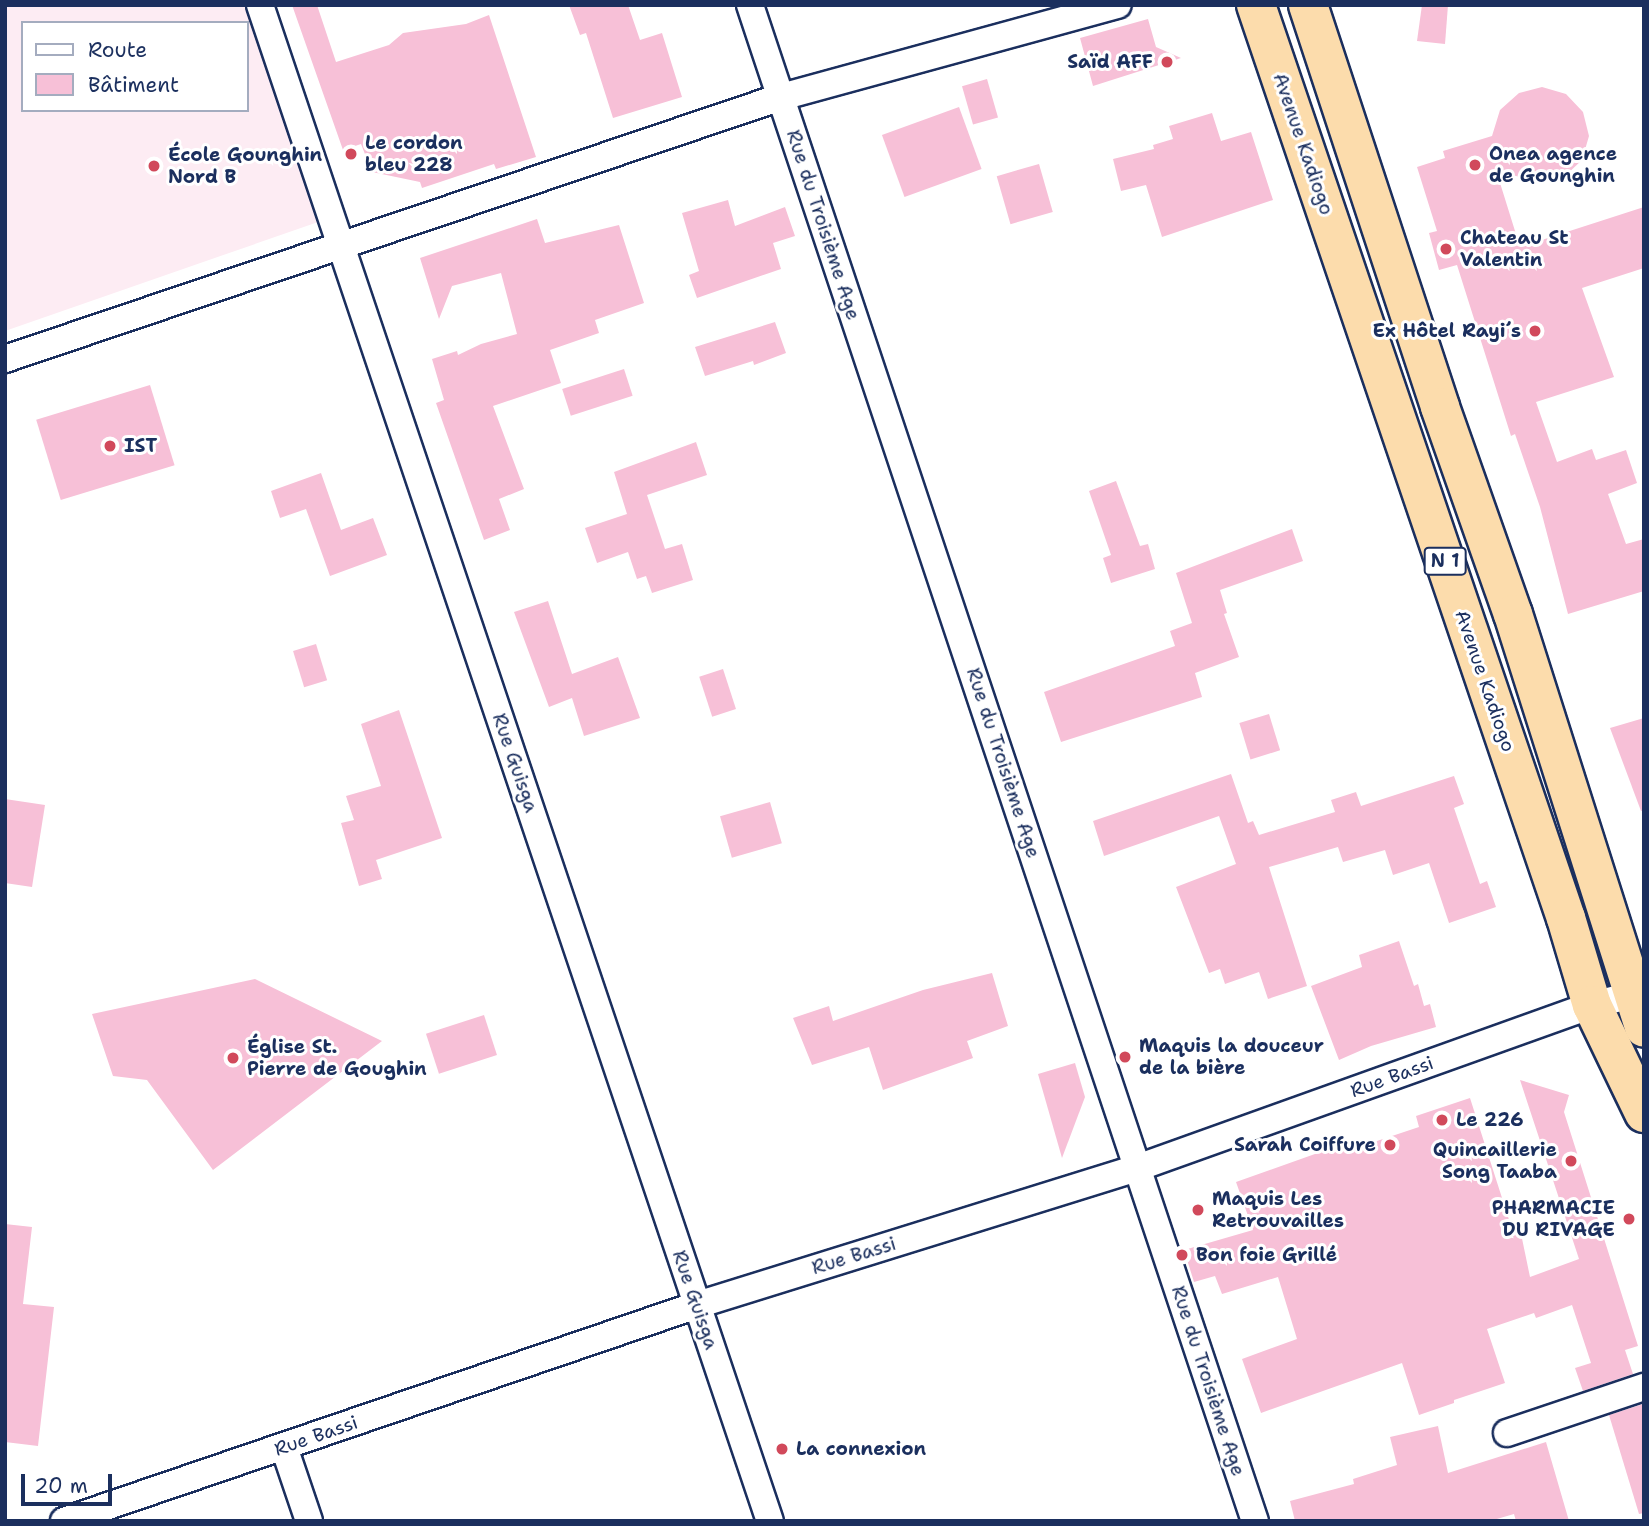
<!DOCTYPE html>
<html>
<head>
<meta charset="utf-8">
<style>
  body { margin:0 }
  #map { position:relative; width:1649px; height:1526px; overflow:hidden; background:#fff; font-family:"Shantell Sans",sans-serif }
  div>[style] { position:absolute }
  .built>* { inset:0; background:#fdecf3 }
  .building>* { inset:0; background:#f7c0d7; transform-origin:0 0 }
  .roads { filter:drop-shadow(2px 0 #1b2f5e) drop-shadow(-2px 0 #1b2f5e) drop-shadow(0 2px #1b2f5e) drop-shadow(0 -2px #1b2f5e) }
  .minor>* { height:26px; margin:-13px; padding:0 13px; transform-origin:13px; border-radius:13px; background:#fff }
  .trunk>* { height:38px; margin:-19px; padding:0 19px; transform-origin:19px; border-radius:19px; background:#fcdcac }
  .dots>* { width:19px; height:19px; translate:-50% -50%; box-sizing:border-box; border:4px solid #fff; border-radius:50% }
  span { translate:-50% -50%; white-space:nowrap; text-align:center; line-height:1.15; -webkit-text-stroke:6px #fff; paint-order:stroke }
  .shield-label span { padding:2px 5px; background:#fff; border:2px solid; border-radius:5px; -webkit-text-stroke-width:0 }
  .shield-label { font-size:18px; color:#1b2f5e; font-weight:700 }
  .poi-label { font-size:19px; color:#1b2f5e; font-weight:700 }
  .right { translate:-100% -50%; text-align:right }
  .left { translate:0 -50%; text-align:left }
  .street-label { font-size:19px; color:#1b2f5e }
  .frame { position:absolute; inset:0; border:7px solid #1b2f5e; pointer-events:none }
  .legend { position:absolute; left:21px; top:21px; width:228px; height:91px; box-sizing:border-box; background:#fff; border:2px solid #a4acbf; margin:0; padding:9px 12px; list-style:none; font-size:21px; color:#1b2f5e }
  .legend li { display:flex; align-items:center; gap:14px; height:35px }
  .legend b { width:35px; border:2px solid #a4acbf }
  .scale { position:absolute; left:21px; top:1474px; width:91px; height:32px; box-sizing:border-box; border:4px solid #1b2f5e; border-top:0; padding-left:9px; font-size:21px; line-height:24px; white-space:nowrap; color:#1b2f5e; -webkit-text-stroke:5px #fff; paint-order:stroke }
</style>
</head>
<body>
<div id="map">
  <div class="built">
    <div style="clip-path:polygon(evenodd,5px 5px,249px 5px,321px 221px,5px 331px,5px 5px,23px 23px,247px 23px,247px 110px,23px 110px,23px 23px)"></div>
  </div>
  <div class="building">
    <div style="clip-path:polygon(292px 5px,317px 5px,336px 62px,389px 45px,403px 33px,466px 24px,489px 15px,536px 157px,496px 169px,494px 164px,422px 188px,420px 182px,372px 172px,361px 144px,343px 150px)"></div>
    <div style="clip-path:polygon(569px 5px,628px 5px,640px 40px,662px 33px,682px 97px,613px 118px,586px 33px,580px 35px)"></div>
    <div style="clip-path:polygon(1422px 5px,1448px 5px,1445px 44px,1417px 41px)"></div>
    <div style="clip-path:polygon(1148px 19px,1156px 47px,1181px 58px,1093px 86px,1080px 38px)"></div>
    <div style="left:987px;top:79px;width:40px;height:26px;rotate:74deg"></div>
    <div style="clip-path:polygon(1542px 87px,1566px 94px,1583px 112px,1589px 136px,1582px 160px,1564px 177px,1539px 183px,1496px 170px,1520px 247px,1644px 207px,1644px 268px,1582px 288px,1614px 377px,1536px 402px,1557px 462px,1592px 449px,1596px 460px,1626px 450px,1637px 483px,1608px 494px,1626px 544px,1644px 539px,1644px 591px,1568px 614px,1540px 507px,1515px 434px,1511px 436px,1457px 265px,1439px 270px,1429px 233px,1437px 231px,1417px 167px,1445px 158px,1443px 151px,1492px 136px,1500px 110px,1519px 93px)"></div>
    <div style="left:959px;top:107px;width:66px;height:82px;rotate:70deg"></div>
    <div style="clip-path:polygon(1212px 113px,1221px 141px,1251px 132px,1273px 200px,1162px 237px,1146px 185px,1121px 191px,1113px 159px,1154px 149px,1153px 145px,1173px 139px,1169px 126px)"></div>
    <div style="left:1039px;top:164px;width:50px;height:44px;rotate:74deg"></div>
    <div style="clip-path:polygon(728px 200px,735px 226px,785px 207px,795px 236px,773px 243px,781px 269px,697px 298px,689px 275px,699px 271px,682px 213px)"></div>
    <div style="clip-path:polygon(537px 219px,545px 243px,619px 225px,644px 303px,595px 320px,599px 333px,550px 350px,561px 383px,493px 406px,524px 489px,499px 499px,510px 530px,484px 540px,436px 403px,444px 400px,432px 359px,457px 351px,458px 355px,481px 344px,517px 334px,501px 273px,452px 286px,439px 319px,420px 258px)"></div>
    <div style="clip-path:polygon(775px 322px,786px 353px,754px 365px,753px 361px,705px 376px,695px 347px)"></div>
    <div style="left:624px;top:369px;width:28px;height:65px;rotate:72deg"></div>
    <div style="left:150px;top:385px;width:84px;height:119px;rotate:73deg"></div>
    <div style="clip-path:polygon(696px 442px,707px 475px,647px 495px,665px 549px,682px 544px,693px 580px,652px 593px,646px 576px,637px 579px,628px 552px,597px 563px,585px 528px,627px 514px,614px 472px)"></div>
    <div style="clip-path:polygon(321px 473px,341px 530px,373px 518px,387px 555px,330px 576px,306px 509px,280px 518px,271px 491px)"></div>
    <div style="clip-path:polygon(1116px 481px,1140px 546px,1148px 544px,1155px 569px,1111px 583px,1103px 558px,1111px 555px,1089px 491px)"></div>
    <div style="clip-path:polygon(1292px 529px,1303px 561px,1220px 590px,1227px 613px,1224px 614px,1239px 657px,1195px 673px,1202px 697px,1061px 742px,1044px 692px,1175px 646px,1170px 631px,1192px 623px,1176px 573px)"></div>
    <div style="clip-path:polygon(548px 601px,572px 674px,618px 657px,640px 718px,584px 736px,572px 698px,549px 707px,514px 612px)"></div>
    <div style="left:316px;top:644px;width:38px;height:24px;rotate:73deg"></div>
    <div style="left:723px;top:669px;width:42px;height:25px;rotate:72deg"></div>
    <div style="clip-path:polygon(399px 710px,442px 838px,376px 860px,382px 879px,359px 886px,341px 823px,354px 820px,346px 796px,381px 786px,361px 724px)"></div>
    <div style="left:1269px;top:714px;width:38px;height:31px;rotate:73deg"></div>
    <div style="clip-path:polygon(1644px 718px,1644px 810px,1641px 811px,1610px 728px)"></div>
    <div style="clip-path:polygon(1231px 774px,1248px 823px,1253px 821px,1259px 835px,1335px 812px,1331px 800px,1356px 792px,1361px 806px,1454px 776px,1464px 804px,1454px 808px,1480px 884px,1487px 881px,1496px 907px,1449px 923px,1429px 863px,1393px 875px,1385px 850px,1343px 862px,1338px 847px,1269px 867px,1307px 986px,1268px 999px,1259px 972px,1225px 984px,1220px 969px,1209px 973px,1176px 887px,1236px 864px,1219px 816px,1104px 856px,1093px 821px)"></div>
    <div style="clip-path:polygon(5px 799px,45px 805px,32px 887px,5px 883px)"></div>
    <div style="left:770px;top:802px;width:43px;height:52px;rotate:74deg"></div>
    <div style="clip-path:polygon(1399px 941px,1414px 986px,1418px 984px,1424px 1006px,1430px 1004px,1436px 1027px,1371px 1046px,1339px 1060px,1311px 986px,1362px 967px,1359px 955px)"></div>
    <div style="clip-path:polygon(992px 973px,1008px 1026px,967px 1041px,973px 1058px,883px 1090px,869px 1047px,812px 1065px,793px 1018px,829px 1006px,833px 1021px,923px 990px)"></div>
    <div style="clip-path:polygon(255px 979px,382px 1041px,213px 1170px,147px 1080px,113px 1076px,92px 1014px)"></div>
    <div style="left:484px;top:1015px;width:42px;height:61px;rotate:72deg"></div>
    <div style="clip-path:polygon(1075px 1063px,1085px 1097px,1062px 1158px,1038px 1074px)"></div>
    <div style="clip-path:polygon(1520px 1080px,1569px 1095px,1564px 1112px,1638px 1346px,1625px 1350px,1633px 1374px,1583px 1391px,1575px 1368px,1591px 1363px,1572px 1305px,1536px 1318px,1534px 1313px,1487px 1329px,1505px 1383px,1454px 1400px,1454px 1403px,1419px 1415px,1402px 1363px,1261px 1413px,1242px 1359px,1297px 1339px,1278px 1277px,1222px 1294px,1215px 1276px,1194px 1282px,1184px 1250px,1253px 1230px,1236px 1182px,1343px 1144px,1345px 1148px,1361px 1143px,1362px 1146px,1419px 1127px,1416px 1116px,1470px 1098px,1511px 1226px,1519px 1224px,1530px 1277px,1579px 1259px)"></div>
    <div style="clip-path:polygon(5px 1224px,32px 1227px,23px 1304px,54px 1307px,38px 1446px,5px 1442px)"></div>
    <div style="clip-path:polygon(1643px 1404px,1644px 1513px,1639px 1514px,1609px 1415px)"></div>
    <div style="clip-path:polygon(1438px 1426px,1448px 1473px,1546px 1442px,1569px 1521px,1516px 1521px,1514px 1514px,1490px 1521px,1295px 1521px,1290px 1501px,1354px 1484px,1353px 1479px,1397px 1465px,1390px 1437px)"></div>
  </div>
  <div class="roads">
    <div class="minor">
      <div style="left:260px;top:5px;width:1599px;rotate:71.41deg"></div>
      <div style="left:750px;top:5px;width:1598px;rotate:71.58deg"></div>
      <div style="left:5px;top:359px;width:819px;rotate:-18.66deg"></div>
      <div style="left:781px;top:97px;width:349px;rotate:-15.3deg"></div>
      <div style="left:1507px;top:1433px;width:145px;rotate:-18.6deg"></div>
      <div style="left:284px;top:1447px;width:78px;rotate:71.3deg"></div>
      <div style="left:64px;top:1521px;width:669px;rotate:-18.84deg"></div>
      <div style="left:697px;top:1305px;width:461px;rotate:-17.3deg"></div>
      <div style="left:1137px;top:1168px;width:483px;rotate:-19.7deg"></div>
      <div style="left:1592px;top:1005px;width:54px;rotate:-14deg"></div>
    </div>
    <div class="trunk">
      <div style="left:1256px;top:5px;width:964px;rotate:71.25deg"></div>
      <div style="left:1566px;top:918px;width:91px;rotate:73.4deg"></div>
      <div style="left:1592px;top:1005px;width:120px;rotate:64.3deg"></div>
      <div style="left:1308px;top:5px;width:423px;rotate:71.8deg"></div>
      <div style="left:1440px;top:407px;width:219px;rotate:70.6deg"></div>
      <div style="left:1513px;top:614px;width:434px;rotate:72.4deg"></div>
    </div>
  </div>
  <div class="dots">
    <div style="left:1167px;top:62px;background:#d1495b"></div>
    <div style="left:351px;top:154px;background:#d1495b"></div>
    <div style="left:1475px;top:165px;background:#d1495b"></div>
    <div style="left:154px;top:166px;background:#d1495b"></div>
    <div style="left:1446px;top:249px;background:#d1495b"></div>
    <div style="left:1535px;top:331px;background:#d1495b"></div>
    <div style="left:110px;top:446px;background:#d1495b"></div>
    <div style="left:1125px;top:1057px;background:#d1495b"></div>
    <div style="left:233px;top:1058px;background:#d1495b"></div>
    <div style="left:1442px;top:1120px;background:#d1495b"></div>
    <div style="left:1390px;top:1145px;background:#d1495b"></div>
    <div style="left:1571px;top:1161px;background:#d1495b"></div>
    <div style="left:1198px;top:1210px;background:#d1495b"></div>
    <div style="left:1629px;top:1219px;background:#d1495b"></div>
    <div style="left:1182px;top:1255px;background:#d1495b"></div>
    <div style="left:782px;top:1449px;background:#d1495b"></div>
  </div>
  <div class="shield-label">
    <span style="left:1445px;top:561px">N 1</span>
  </div>
  <div class="poi-label">
    <span class="right" style="left:1153px;top:62px">Saïd AFF</span>
    <span class="left" style="left:365px;top:154px">Le cordon<br>bleu 228</span>
    <span class="left" style="left:1489px;top:165px">Onea agence<br>de Gounghin</span>
    <span class="left" style="left:168px;top:166px">École Gounghin<br>Nord B</span>
    <span class="left" style="left:1460px;top:249px">Chateau St<br>Valentin</span>
    <span class="right" style="left:1521px;top:331px">Ex Hôtel Rayi´s</span>
    <span class="left" style="left:124px;top:446px">IST</span>
    <span class="left" style="left:1139px;top:1057px">Maquis la douceur<br>de la bière</span>
    <span class="left" style="left:247px;top:1058px">Église St.<br>Pierre de Goughin</span>
    <span class="left" style="left:1456px;top:1120px">Le 226</span>
    <span class="right" style="left:1376px;top:1145px">Sarah Coiffure</span>
    <span class="right" style="left:1557px;top:1161px">Quincaillerie<br>Song Taaba</span>
    <span class="left" style="left:1212px;top:1210px">Maquis Les<br>Retrouvailles</span>
    <span class="right" style="left:1615px;top:1219px">PHARMACIE<br>DU RIVAGE</span>
    <span class="left" style="left:1196px;top:1255px">Bon foie Grillé</span>
    <span class="left" style="left:796px;top:1449px">La connexion</span>
  </div>
  <div class="street-label">
    <span style="left:1303px;top:144px;rotate:71deg">Avenue Kadiogo</span>
    <span style="left:823px;top:225px;rotate:72deg">Rue du Troisième Age</span>
    <span style="left:1485px;top:681px;rotate:71deg">Avenue Kadiogo</span>
    <span style="left:515px;top:763px;rotate:71deg">Rue Guisga</span>
    <span style="left:1003px;top:763px;rotate:72deg">Rue du Troisième Age</span>
    <span style="left:1392px;top:1077px;rotate:-20deg">Rue Bassi</span>
    <span style="left:854px;top:1256px;rotate:-17deg">Rue Bassi</span>
    <span style="left:695px;top:1300px;rotate:71deg">Rue Guisga</span>
    <span style="left:1208px;top:1381px;rotate:72deg">Rue du Troisième Age</span>
    <span style="left:316px;top:1436px;rotate:-19deg">Rue Bassi</span>
  </div>
  <div class="frame"></div>
  <ul class="legend">
  <li><b style="height:9px;background:#fff"></b>Route</li>
  <li><b style="height:19px;background:#f7c0d7"></b>Bâtiment</li>
  </ul>
  <div class="scale">20 m</div>
</div>
</body>
</html>
